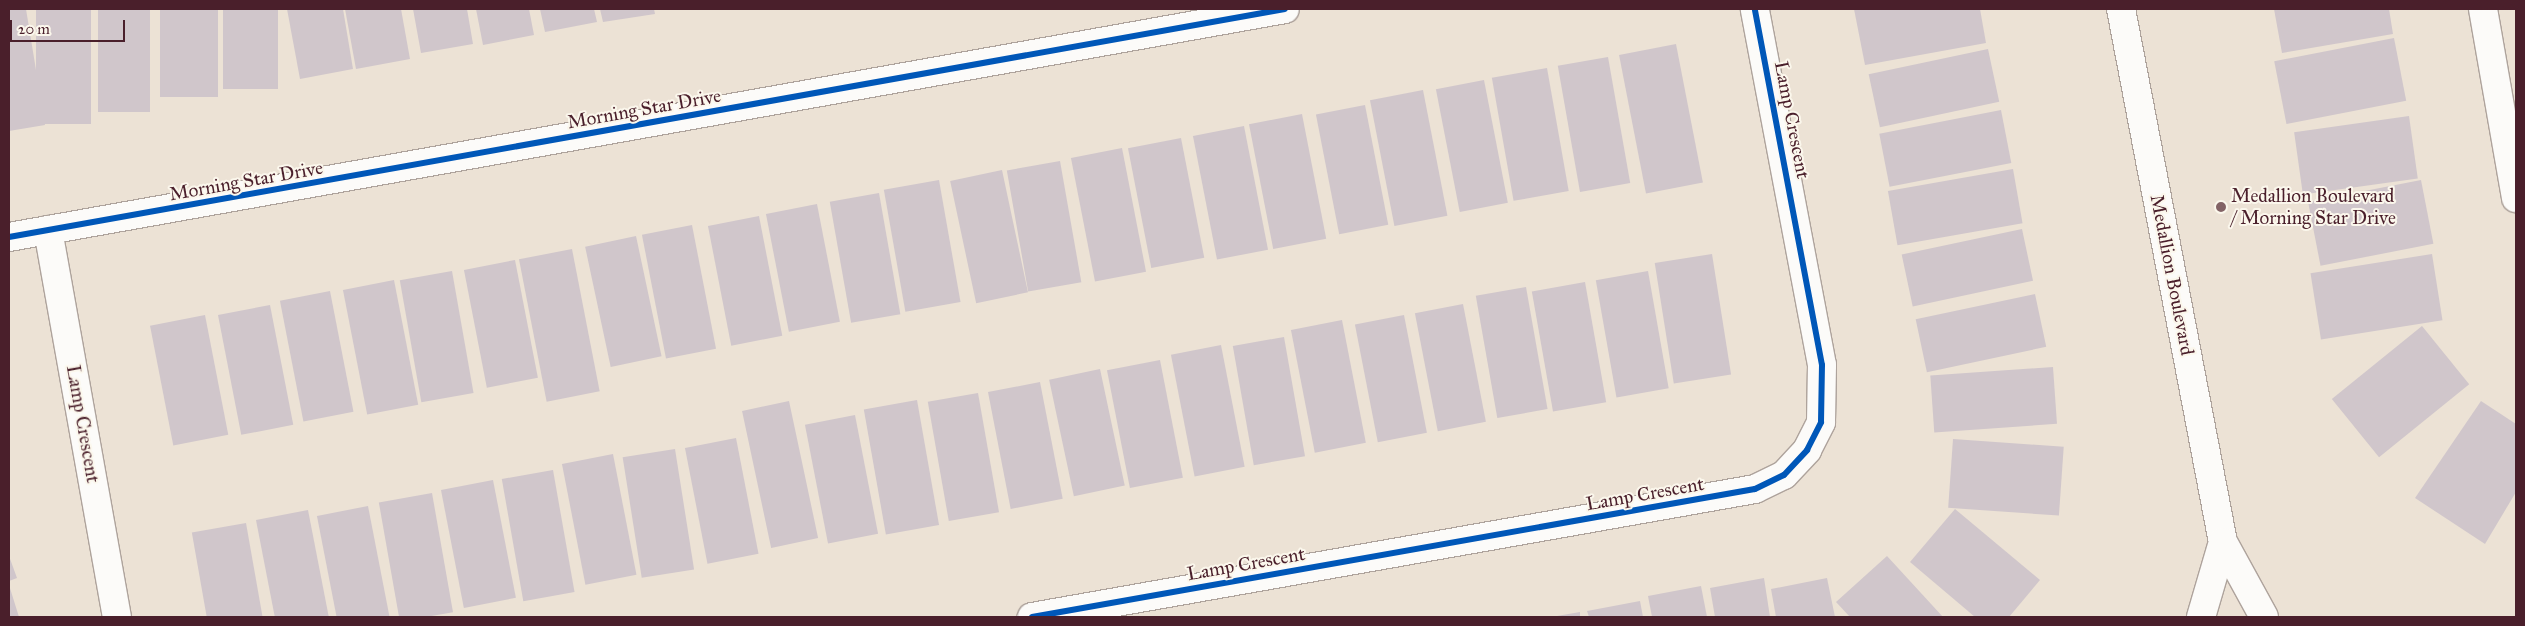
<!DOCTYPE html>
<html>
<head>
<meta charset="utf-8">
<style>
  body { margin:0 }
  #map { position:relative; width:2525px; height:626px; overflow:hidden; background:#ece2d5; font-family:"IM FELL Great Primer",serif }
  div>[style] { position:absolute }
  .building>* { inset:0; background:#d0c6cb; transform-origin:0 0 }
  .roads { filter:drop-shadow(1px 0 #aea39c) drop-shadow(-1px 0 #aea39c) drop-shadow(0 1px #aea39c) drop-shadow(0 -1px #aea39c) }
  .street>* { height:28px; margin:-14px; padding:0 14px; transform-origin:14px; border-radius:14px; background:#fcfbf9 }
  .cycleway>* { height:6px; margin:-3px; padding:0 3px; transform-origin:3px; border-radius:3px; background:#0057b8 }
  .dots>* { width:14px; height:14px; translate:-50% -50%; box-sizing:border-box; border:2px solid #fbf7ec; border-radius:50% }
  span { translate:-50% -50%; white-space:nowrap; text-align:center; line-height:1.15; -webkit-text-stroke:4px #fbf7ec; paint-order:stroke }
  .street-label { font-size:19px; color:#4a1f2b }
  .poi-label { font-size:19px; color:#4a1f2b }
  .left { translate:0 -50%; text-align:left }
  .frame { position:absolute; inset:0; border:10px solid #4a1f2b; pointer-events:none }
  .scale { position:absolute; left:10px; top:20px; width:115px; height:22px; box-sizing:border-box; border:2px solid #4a1f2b; border-top:0; padding-left:6px; font-size:15px; line-height:18px; white-space:nowrap; color:#4a1f2b; -webkit-text-stroke:4px #fbf7ec; paint-order:stroke }
</style>
</head>
<body>
<div id="map">
  <div class="building">
    <div style="clip-path:polygon(9px 9px,26px 9px,45px 125px,9px 131px)"></div>
    <div style="left:36px;top:9px;width:55px;height:115px"></div>
    <div style="left:98px;top:9px;width:52px;height:103px"></div>
    <div style="left:160px;top:9px;width:58px;height:88px"></div>
    <div style="left:223px;top:9px;width:55px;height:80px"></div>
    <div style="clip-path:polygon(287px 9px,343px 9px,353px 69px,300px 79px)"></div>
    <div style="clip-path:polygon(345px 9px,401px 9px,410px 59px,356px 69px)"></div>
    <div style="clip-path:polygon(413px 9px,467px 9px,473px 44px,421px 53px)"></div>
    <div style="clip-path:polygon(476px 9px,529px 9px,534px 35px,483px 45px)"></div>
    <div style="clip-path:polygon(540px 9px,594px 9px,597px 22px,545px 32px)"></div>
    <div style="clip-path:polygon(600px 9px,654px 9px,655px 14px,603px 22px)"></div>
    <div style="clip-path:polygon(1854px 9px,1980px 9px,1986px 43px,1865px 65px)"></div>
    <div style="clip-path:polygon(2274px 9px,2389px 9px,2393px 34px,2282px 53px)"></div>
    <div style="left:2394px;top:38px;width:64px;height:122px;rotate:79deg"></div>
    <div style="left:1676px;top:44px;width:141px;height:58px;rotate:79deg"></div>
    <div style="left:1988px;top:49px;width:54px;height:122px;rotate:78deg"></div>
    <div style="left:1608px;top:57px;width:128px;height:51px;rotate:80deg"></div>
    <div style="left:1547px;top:68px;width:125px;height:56px;rotate:80deg"></div>
    <div style="left:1484px;top:80px;width:125px;height:49px;rotate:79deg"></div>
    <div style="left:1423px;top:90px;width:128px;height:54px;rotate:79deg"></div>
    <div style="left:1365px;top:105px;width:122px;height:50px;rotate:79deg"></div>
    <div style="left:2001px;top:110px;width:54px;height:124px;rotate:79deg"></div>
    <div style="left:1302px;top:114px;width:127px;height:54px;rotate:79deg"></div>
    <div style="left:2409px;top:116px;width:63px;height:116px;rotate:82deg"></div>
    <div style="left:1244px;top:126px;width:126px;height:52px;rotate:79deg"></div>
    <div style="left:1181px;top:138px;width:122px;height:54px;rotate:79deg"></div>
    <div style="left:1122px;top:148px;width:126px;height:52px;rotate:79deg"></div>
    <div style="left:1060px;top:161px;width:123px;height:54px;rotate:80deg"></div>
    <div style="left:2013px;top:169px;width:55px;height:127px;rotate:80deg"></div>
    <div style="left:1002px;top:170px;width:125px;height:53px;rotate:78deg"></div>
    <div style="left:939px;top:180px;width:124px;height:56px;rotate:80deg"></div>
    <div style="left:2421px;top:180px;width:65px;height:115px;rotate:79deg"></div>
    <div style="left:879px;top:193px;width:123px;height:50px;rotate:80deg"></div>
    <div style="left:817px;top:204px;width:120px;height:52px;rotate:79deg"></div>
    <div style="left:759px;top:216px;width:122px;height:52px;rotate:79deg"></div>
    <div style="left:692px;top:225px;width:126px;height:51px;rotate:79deg"></div>
    <div style="left:2022px;top:229px;width:53px;height:123px;rotate:78deg"></div>
    <div style="left:636px;top:236px;width:123px;height:52px;rotate:78deg"></div>
    <div style="left:572px;top:249px;width:145px;height:54px;rotate:79deg"></div>
    <div style="left:1712px;top:254px;width:122px;height:58px;rotate:81deg"></div>
    <div style="left:2432px;top:254px;width:67px;height:123px;rotate:81deg"></div>
    <div style="left:515px;top:260px;width:120px;height:52px;rotate:79deg"></div>
    <div style="left:452px;top:271px;width:124px;height:53px;rotate:80deg"></div>
    <div style="left:1648px;top:271px;width:119px;height:53px;rotate:80deg"></div>
    <div style="left:394px;top:280px;width:127px;height:52px;rotate:79deg"></div>
    <div style="left:1585px;top:282px;width:122px;height:54px;rotate:80deg"></div>
    <div style="left:1526px;top:287px;width:124px;height:51px;rotate:80deg"></div>
    <div style="left:330px;top:291px;width:123px;height:51px;rotate:79deg"></div>
    <div style="left:2035px;top:294px;width:54px;height:122px;rotate:78deg"></div>
    <div style="left:1463px;top:304px;width:120px;height:49px;rotate:79deg"></div>
    <div style="left:270px;top:305px;width:122px;height:53px;rotate:79deg"></div>
    <div style="left:205px;top:315px;width:122px;height:56px;rotate:79deg"></div>
    <div style="left:1404px;top:315px;width:120px;height:50px;rotate:79deg"></div>
    <div style="left:1342px;top:320px;width:125px;height:52px;rotate:79deg"></div>
    <div style="left:2422px;top:326px;width:75px;height:116px;rotate:51deg"></div>
    <div style="left:1284px;top:337px;width:121px;height:52px;rotate:80deg"></div>
    <div style="left:1221px;top:345px;width:124px;height:51px;rotate:79deg"></div>
    <div style="left:1160px;top:360px;width:120px;height:54px;rotate:79deg"></div>
    <div style="left:2053px;top:367px;width:57px;height:123px;rotate:86deg"></div>
    <div style="left:1100px;top:369px;width:119px;height:52px;rotate:78deg"></div>
    <div style="left:1040px;top:382px;width:119px;height:53px;rotate:79deg"></div>
    <div style="left:978px;top:393px;width:121px;height:51px;rotate:80deg"></div>
    <div style="left:917px;top:400px;width:127px;height:54px;rotate:80deg"></div>
    <div style="left:789px;top:401px;width:140px;height:48px;rotate:78deg"></div>
    <div style="clip-path:polygon(2481px 401px,2516px 424px,2516px 492px,2485px 544px,2415px 498px)"></div>
    <div style="left:855px;top:415px;width:121px;height:51px;rotate:79deg"></div>
    <div style="left:736px;top:438px;width:118px;height:52px;rotate:79deg"></div>
    <div style="left:1953px;top:439px;width:111px;height:69px;rotate:4deg"></div>
    <div style="left:675px;top:449px;width:122px;height:53px;rotate:81deg"></div>
    <div style="left:613px;top:454px;width:123px;height:52px;rotate:79deg"></div>
    <div style="left:553px;top:470px;width:124px;height:52px;rotate:80deg"></div>
    <div style="left:493px;top:480px;width:120px;height:53px;rotate:79deg"></div>
    <div style="left:432px;top:493px;width:121px;height:54px;rotate:80deg"></div>
    <div style="left:368px;top:506px;width:113px;height:52px;rotate:79deg"></div>
    <div style="clip-path:polygon(1955px 509px,2040px 580px,2009px 617px,1975px 617px,1910px 562px)"></div>
    <div style="left:308px;top:510px;width:109px;height:53px;rotate:79deg"></div>
    <div style="left:246px;top:523px;width:96px;height:55px;rotate:80deg"></div>
    <div style="clip-path:polygon(9px 556px,17px 578px,9px 581px)"></div>
    <div style="clip-path:polygon(1887px 556px,1943px 617px,1850px 617px,1836px 602px)"></div>
    <div style="clip-path:polygon(1764px 578px,1770px 617px,1715px 617px,1710px 588px)"></div>
    <div style="clip-path:polygon(1827px 578px,1835px 617px,1776px 617px,1771px 589px)"></div>
    <div style="clip-path:polygon(9px 585px,19px 617px,9px 617px)"></div>
    <div style="clip-path:polygon(1701px 586px,1707px 617px,1652px 617px,1648px 596px)"></div>
    <div style="clip-path:polygon(1640px 601px,1643px 617px,1589px 617px,1587px 611px)"></div>
    <div style="clip-path:polygon(1580px 612px,1580px 617px,1557px 617px,1557px 616px)"></div>
  </div>
  <div class="roads">
    <div class="street">
      <div style="left:2121px;top:9px;width:543px;rotate:79.17deg"></div>
      <div style="left:2223px;top:542px;width:85px;rotate:61.3deg"></div>
      <div style="left:2483px;top:9px;width:192px;rotate:80.1deg"></div>
      <div style="left:48px;top:230px;width:393px;rotate:79.9deg"></div>
      <div style="left:9px;top:237px;width:1296px;rotate:-10.13deg"></div>
      <div style="left:1032px;top:617px;width:734px;rotate:-10.04deg"></div>
      <div style="left:1755px;top:489px;width:32px;rotate:-26deg"></div>
      <div style="left:1784px;top:475px;width:34px;rotate:-47deg"></div>
      <div style="left:1807px;top:450px;width:31px;rotate:-63deg"></div>
      <div style="left:1821px;top:422px;width:57px;rotate:-89deg"></div>
      <div style="left:1822px;top:365px;width:362px;rotate:-100.7deg"></div>
      <div style="left:2201px;top:617px;width:78px;rotate:-73.7deg"></div>
    </div>
  </div>
  <div class="cycleway">
    <div style="left:9px;top:237px;width:1296px;rotate:-10.13deg"></div>
    <div style="left:1032px;top:617px;width:734px;rotate:-10.04deg"></div>
    <div style="left:1755px;top:489px;width:32px;rotate:-26deg"></div>
    <div style="left:1784px;top:475px;width:34px;rotate:-47deg"></div>
    <div style="left:1807px;top:450px;width:31px;rotate:-63deg"></div>
    <div style="left:1821px;top:422px;width:57px;rotate:-89deg"></div>
    <div style="left:1822px;top:365px;width:362px;rotate:-100.7deg"></div>
  </div>
  <div class="dots">
    <div style="left:2221px;top:207px;background:#836366"></div>
  </div>
  <div class="street-label">
    <span style="left:644px;top:109px;rotate:-10deg">Morning Star Drive</span>
    <span style="left:1792px;top:120px;rotate:79deg">Lamp Crescent</span>
    <span style="left:246px;top:181px;rotate:-10deg">Morning Star Drive</span>
    <span style="left:2172px;top:275px;rotate:79deg">Medallion Boulevard</span>
    <span style="left:83px;top:424px;rotate:80deg">Lamp Crescent</span>
    <span style="left:1645px;top:494px;rotate:-10deg">Lamp Crescent</span>
    <span style="left:1246px;top:564px;rotate:-10deg">Lamp Crescent</span>
  </div>
  <div class="poi-label">
    <span class="left" style="left:2231px;top:207px">Medallion Boulevard<br>/ Morning Star Drive</span>
  </div>
  <div class="frame"></div>
  <div class="scale">20 m</div>
</div>
</body>
</html>
